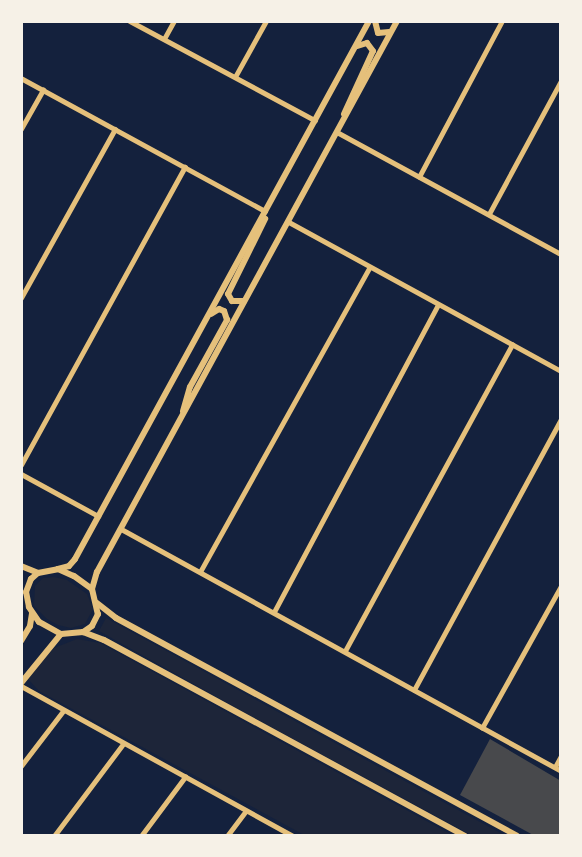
<!DOCTYPE html>
<html>
<head>
<meta charset="utf-8">
<style>
  body { margin:0 }
  #map { position:relative; width:582px; height:857px; overflow:hidden; background:#14213d; font-family:"Space Grotesk",sans-serif }
  div>[style] { position:absolute }
  .green>* { inset:0; background:#1d2539 }
  .building>* { inset:0; background:#48494c }
  .minor>* { height:4.5px; margin:-2.25px; padding:0 2.25px; transform-origin:2.25px; border-radius:2.25px; background:#e5c07b }
  .tertiary>* { height:5px; margin:-2.5px; padding:0 2.5px; transform-origin:2.5px; border-radius:2.5px; background:#e5c07b }
  .secondary>* { height:6px; margin:-3px; padding:0 3px; transform-origin:3px; border-radius:3px; background:#e5c07b }
  span { translate:-50% -50%; white-space:nowrap; text-align:center; line-height:1.15; -webkit-text-stroke:6px #f6f1e7; paint-order:stroke }
  .frame { position:absolute; inset:0; border:23px solid #f6f1e7; pointer-events:none }
</style>
</head>
<body>
<div id="map">
  <div class="green">
    <div style="clip-path:polygon(54px 577px,67px 580px,87px 594px,93px 609px,85px 624px,71px 628px,58px 625px,47px 619px,34px 606px,35px 586px,43px 578px)"></div>
    <div style="clip-path:polygon(106px 618px,445px 803px,506px 836px,473px 836px,262px 722px,99px 631px)"></div>
    <div style="clip-path:polygon(77px 639px,100px 643px,454px 836px,306px 836px,39px 691px,27px 678px,54px 648px)"></div>
  </div>
  <div class="building">
    <div style="clip-path:polygon(490px 739px,561px 781px,561px 836px,535px 836px,460px 795px)"></div>
  </div>
  <div class="minor">
    <div style="left:130px;top:21px;width:210px;rotate:28.2deg"></div>
    <div style="left:164px;top:39px;width:21px;rotate:-61deg"></div>
    <div style="left:235px;top:77px;width:64px;rotate:-61deg"></div>
    <div style="left:21px;top:78px;width:278px;rotate:28.6deg"></div>
    <div style="left:21px;top:129px;width:45px;rotate:-60.6deg"></div>
    <div style="left:337px;top:132px;width:255px;rotate:28.6deg"></div>
    <div style="left:419px;top:177px;width:177px;rotate:-62deg"></div>
    <div style="left:489px;top:214px;width:151px;rotate:-61.6deg"></div>
    <div style="left:289px;top:222px;width:310px;rotate:28.7deg"></div>
    <div style="left:21px;top:298px;width:193px;rotate:-60.9deg"></div>
    <div style="left:21px;top:465px;width:340px;rotate:-61.2deg"></div>
    <div style="left:200px;top:572px;width:348px;rotate:-60.9deg"></div>
    <div style="left:274px;top:612px;width:348px;rotate:-61.9deg"></div>
    <div style="left:345px;top:651px;width:349px;rotate:-61.4deg"></div>
    <div style="left:414px;top:690px;width:308px;rotate:-61.5deg"></div>
    <div style="left:482px;top:728px;width:162px;rotate:-60.9deg"></div>
    <div style="left:21px;top:766px;width:69px;rotate:-52.6deg"></div>
    <div style="left:555px;top:767px;width:13px;rotate:-61deg"></div>
    <div style="left:54px;top:836px;width:115px;rotate:-53.1deg"></div>
    <div style="left:141px;top:836px;width:74px;rotate:-53.3deg"></div>
    <div style="left:227px;top:836px;width:31px;rotate:-53deg"></div>
  </div>
  <div class="tertiary">
    <div style="left:21px;top:474px;width:88px;rotate:28.6deg"></div>
    <div style="left:121px;top:529px;width:502px;rotate:28.81deg"></div>
    <div style="left:21px;top:686px;width:311px;rotate:28.9deg"></div>
  </div>
  <div class="secondary">
    <div style="left:375px;top:21px;width:12px;rotate:76deg"></div>
    <div style="left:378px;top:33px;width:11px;rotate:-5deg"></div>
    <div style="left:344px;top:114px;width:69px;rotate:-65.3deg"></div>
    <div style="left:373px;top:51px;width:10px;rotate:-127deg"></div>
    <div style="left:367px;top:43px;width:10px;rotate:163deg"></div>
    <div style="left:244px;top:301px;width:12px;rotate:180deg"></div>
    <div style="left:232px;top:301px;width:8px;rotate:-120deg"></div>
    <div style="left:228px;top:294px;width:84px;rotate:-63.7deg"></div>
    <div style="left:183px;top:411px;width:25px;rotate:-74deg"></div>
    <div style="left:190px;top:387px;width:77px;rotate:-61.1deg"></div>
    <div style="left:227px;top:320px;width:9px;rotate:-108deg"></div>
    <div style="left:224px;top:311px;width:5px;rotate:-158deg"></div>
    <div style="left:219px;top:309px;width:9px;rotate:148deg"></div>
    <div style="left:21px;top:566px;width:18px;rotate:22deg"></div>
    <div style="left:38px;top:573px;width:20px;rotate:-11deg"></div>
    <div style="left:58px;top:569px;width:17px;rotate:24deg"></div>
    <div style="left:74px;top:576px;width:22px;rotate:36deg"></div>
    <div style="left:92px;top:589px;width:26px;rotate:77deg"></div>
    <div style="left:98px;top:614px;width:13px;rotate:117deg"></div>
    <div style="left:92px;top:626px;width:11px;rotate:146deg"></div>
    <div style="left:83px;top:632px;width:22px;rotate:175deg"></div>
    <div style="left:61px;top:634px;width:25px;rotate:-151deg"></div>
    <div style="left:39px;top:622px;width:18px;rotate:-124deg"></div>
    <div style="left:29px;top:607px;width:15px;rotate:-101deg"></div>
    <div style="left:26px;top:592px;width:14px;rotate:-69deg"></div>
    <div style="left:31px;top:579px;width:9px;rotate:-41deg"></div>
    <div style="left:58px;top:569px;width:11px;rotate:-15deg"></div>
    <div style="left:69px;top:566px;width:9px;rotate:-49deg"></div>
    <div style="left:75px;top:559px;width:613px;rotate:-61.34deg"></div>
    <div style="left:92px;top:589px;width:18px;rotate:-74deg"></div>
    <div style="left:97px;top:572px;width:627px;rotate:-61.43deg"></div>
    <div style="left:97px;top:603px;width:24px;rotate:38deg"></div>
    <div style="left:116px;top:618px;width:456px;rotate:28.5deg"></div>
    <div style="left:83px;top:632px;width:22px;rotate:21deg"></div>
    <div style="left:104px;top:640px;width:411px;rotate:28.5deg"></div>
    <div style="left:21px;top:641px;width:17px;rotate:-59deg"></div>
    <div style="left:30px;top:626px;width:13px;rotate:-81deg"></div>
    <div style="left:21px;top:683px;width:63px;rotate:-50.8deg"></div>
  </div>
  <div class="frame"></div>
</div>
</body>
</html>
